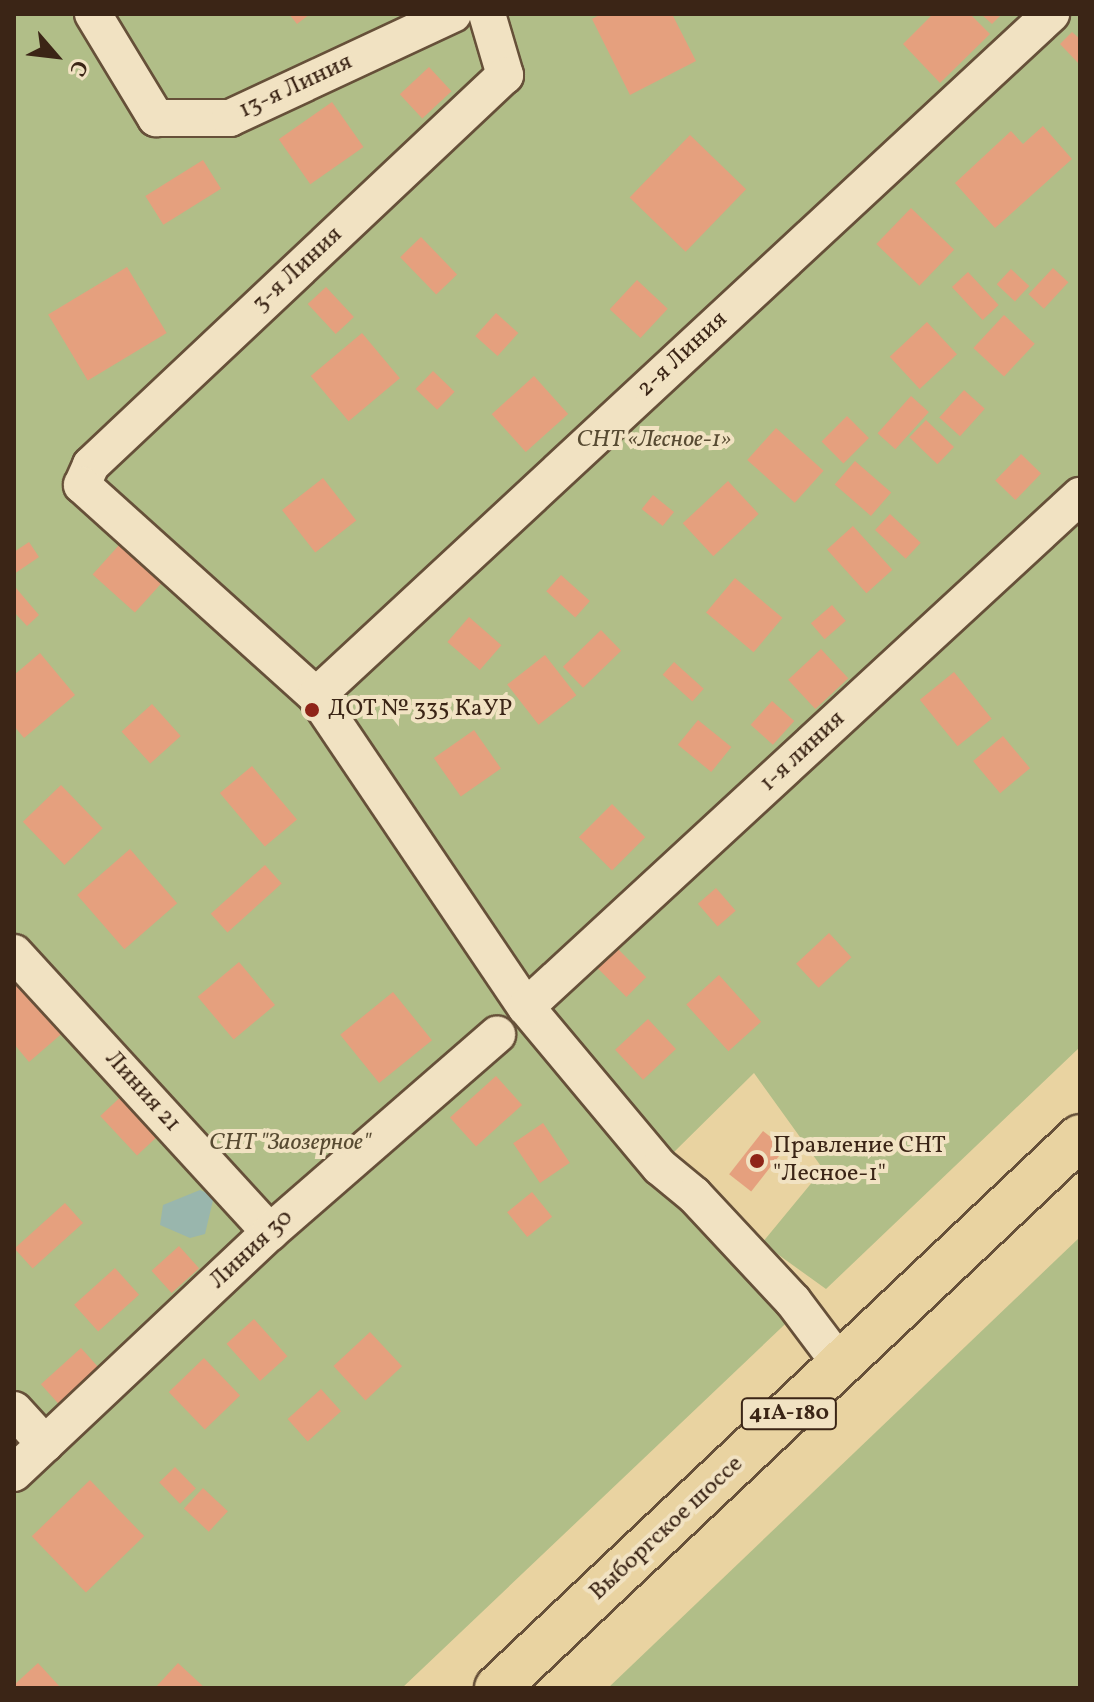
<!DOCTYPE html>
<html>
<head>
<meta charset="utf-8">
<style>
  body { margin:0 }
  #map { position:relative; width:1094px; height:1702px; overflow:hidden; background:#e9d3a1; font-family:Vollkorn,serif }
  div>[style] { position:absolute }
  .green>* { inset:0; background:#b1be88 }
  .water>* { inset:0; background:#99b6ad }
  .building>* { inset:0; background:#e5a07e; transform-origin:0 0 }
  .roads { filter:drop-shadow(2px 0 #665039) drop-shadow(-2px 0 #665039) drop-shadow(0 2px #665039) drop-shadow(0 -2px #665039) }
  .street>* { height:36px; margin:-18px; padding:0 18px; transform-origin:18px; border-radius:18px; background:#f1e2c2 }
  .primary>* { height:44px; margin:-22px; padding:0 22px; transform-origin:22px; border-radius:22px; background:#e9d3a1 }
  .dots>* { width:22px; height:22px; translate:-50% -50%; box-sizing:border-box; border:4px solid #f1e2c2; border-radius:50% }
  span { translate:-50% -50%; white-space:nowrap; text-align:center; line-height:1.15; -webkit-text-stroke:8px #f1e2c2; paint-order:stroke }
  .shield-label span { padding:2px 6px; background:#f1e2c2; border:2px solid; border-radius:6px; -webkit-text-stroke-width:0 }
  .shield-label { font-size:22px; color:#3b2516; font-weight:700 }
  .street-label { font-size:24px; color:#3b2516 }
  .park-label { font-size:24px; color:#584b32; font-style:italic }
  .poi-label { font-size:24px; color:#3b2516 }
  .left { translate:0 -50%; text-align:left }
  .frame { position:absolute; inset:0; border:16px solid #3b2516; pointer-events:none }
  .north { position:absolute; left:16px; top:16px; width:80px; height:80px; -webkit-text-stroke:6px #f1e2c2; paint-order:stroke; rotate:118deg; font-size:22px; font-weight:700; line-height:32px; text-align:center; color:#3b2516 }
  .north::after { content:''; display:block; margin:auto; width:28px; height:36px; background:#3b2516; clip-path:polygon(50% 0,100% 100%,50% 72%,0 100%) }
</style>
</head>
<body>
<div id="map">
  <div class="green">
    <div style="clip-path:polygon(14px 14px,1080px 14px,1080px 1047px,826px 1289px,762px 1243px,823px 1169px,754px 1073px,671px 1155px,800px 1310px,402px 1688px,14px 1688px)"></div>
    <div style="clip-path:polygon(1080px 1237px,1080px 1688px,608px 1688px)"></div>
  </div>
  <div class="water">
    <div style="clip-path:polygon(200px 1190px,214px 1196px,205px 1234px,190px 1238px,160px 1225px,163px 1205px)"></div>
  </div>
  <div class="building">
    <div style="clip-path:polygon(289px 14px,310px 14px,297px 24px)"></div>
    <div style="clip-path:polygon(601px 14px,672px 14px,696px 61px,630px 95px,592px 19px)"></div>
    <div style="clip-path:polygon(933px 14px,970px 14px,990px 34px,940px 83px,903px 44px)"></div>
    <div style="clip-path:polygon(981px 14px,1002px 14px,992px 24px)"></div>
    <div style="clip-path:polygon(1072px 32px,1080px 39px,1080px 65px,1060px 44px)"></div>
    <div style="left:429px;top:67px;width:33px;height:40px;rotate:47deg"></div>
    <div style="left:332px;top:102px;width:55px;height:65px;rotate:55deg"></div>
    <div style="clip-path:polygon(1043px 126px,1072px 159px,995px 228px,955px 183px,1011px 131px,1023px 144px)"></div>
    <div style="left:690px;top:135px;width:78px;height:87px;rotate:44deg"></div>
    <div style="left:203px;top:160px;width:34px;height:68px;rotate:58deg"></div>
    <div style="left:911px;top:208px;width:60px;height:50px;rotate:44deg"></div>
    <div style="left:421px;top:237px;width:52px;height:29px;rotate:46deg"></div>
    <div style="left:127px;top:267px;width:77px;height:92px;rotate:59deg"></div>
    <div style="left:1053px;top:268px;width:21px;height:36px;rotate:43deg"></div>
    <div style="left:1011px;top:269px;width:25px;height:21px;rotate:43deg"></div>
    <div style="left:968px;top:272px;width:45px;height:22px;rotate:47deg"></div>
    <div style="left:637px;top:280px;width:42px;height:40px;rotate:43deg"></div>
    <div style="left:326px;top:287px;width:41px;height:25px;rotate:47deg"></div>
    <div style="left:496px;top:313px;width:30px;height:31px;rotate:42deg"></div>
    <div style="left:1004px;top:315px;width:42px;height:45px;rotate:43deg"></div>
    <div style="left:927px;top:322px;width:44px;height:51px;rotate:47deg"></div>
    <div style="left:362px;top:333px;width:59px;height:67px;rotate:50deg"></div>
    <div style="left:433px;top:371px;width:30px;height:25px;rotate:44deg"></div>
    <div style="left:534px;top:376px;width:51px;height:57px;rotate:48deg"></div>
    <div style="left:964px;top:390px;width:28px;height:37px;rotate:42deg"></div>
    <div style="left:911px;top:396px;width:24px;height:50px;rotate:42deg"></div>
    <div style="left:847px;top:416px;width:31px;height:36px;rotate:45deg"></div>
    <div style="left:926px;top:420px;width:39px;height:24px;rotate:44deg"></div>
    <div style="left:776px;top:428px;width:64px;height:43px;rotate:42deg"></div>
    <div style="left:1021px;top:454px;width:28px;height:37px;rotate:44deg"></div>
    <div style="left:855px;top:461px;width:48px;height:31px;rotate:41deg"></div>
    <div style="left:323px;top:478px;width:54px;height:52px;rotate:52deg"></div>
    <div style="left:728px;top:481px;width:45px;height:62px;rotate:47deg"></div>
    <div style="left:653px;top:495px;width:27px;height:18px;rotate:39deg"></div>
    <div style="left:890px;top:514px;width:42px;height:22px;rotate:43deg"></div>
    <div style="left:853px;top:526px;width:59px;height:35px;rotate:48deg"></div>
    <div style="clip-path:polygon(29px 542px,39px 557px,14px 574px,14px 552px)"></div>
    <div style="left:120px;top:544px;width:57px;height:41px;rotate:42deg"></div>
    <div style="left:561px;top:575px;width:39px;height:22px;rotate:42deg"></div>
    <div style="left:735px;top:578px;width:62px;height:45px;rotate:40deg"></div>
    <div style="clip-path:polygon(16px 588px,39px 615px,27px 626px,14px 612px)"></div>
    <div style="left:832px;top:605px;width:21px;height:28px;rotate:49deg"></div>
    <div style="left:469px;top:617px;width:43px;height:33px;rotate:41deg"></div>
    <div style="left:601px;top:630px;width:29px;height:53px;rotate:46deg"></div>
    <div style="left:821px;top:649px;width:40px;height:45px;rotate:47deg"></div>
    <div style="clip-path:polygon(40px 653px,75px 695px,24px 738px,14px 726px,14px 675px)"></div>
    <div style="left:545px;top:655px;width:51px;height:48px;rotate:52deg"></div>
    <div style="left:674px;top:662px;width:40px;height:17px;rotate:42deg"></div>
    <div style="left:954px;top:672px;width:60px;height:44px;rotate:51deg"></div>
    <div style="left:772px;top:701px;width:30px;height:32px;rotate:42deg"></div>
    <div style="left:152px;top:704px;width:43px;height:41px;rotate:48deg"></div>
    <div style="left:698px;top:720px;width:43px;height:32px;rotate:39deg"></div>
    <div style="left:474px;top:730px;width:47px;height:49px;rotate:55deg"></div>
    <div style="left:1003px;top:736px;width:42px;height:39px;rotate:50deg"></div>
    <div style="left:252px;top:766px;width:70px;height:42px;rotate:50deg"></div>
    <div style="left:61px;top:785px;width:60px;height:53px;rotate:46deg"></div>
    <div style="left:612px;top:804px;width:47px;height:47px;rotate:45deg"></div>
    <div style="left:130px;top:849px;width:72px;height:70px;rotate:49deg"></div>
    <div style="left:265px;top:865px;width:25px;height:73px;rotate:48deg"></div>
    <div style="left:716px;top:888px;width:30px;height:24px;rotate:49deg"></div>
    <div style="left:829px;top:933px;width:33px;height:45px;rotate:47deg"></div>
    <div style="left:613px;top:944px;width:47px;height:28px;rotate:45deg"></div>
    <div style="left:239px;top:962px;width:56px;height:54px;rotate:50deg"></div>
    <div style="clip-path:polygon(14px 969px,66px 1030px,29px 1062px,14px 1044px)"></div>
    <div style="left:719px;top:975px;width:63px;height:44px;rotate:48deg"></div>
    <div style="left:393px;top:992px;width:62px;height:68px;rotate:51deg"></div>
    <div style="left:648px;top:1019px;width:41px;height:45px;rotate:47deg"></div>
    <div style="left:496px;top:1076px;width:39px;height:62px;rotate:48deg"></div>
    <div style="left:128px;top:1090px;width:54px;height:38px;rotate:47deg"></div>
    <div style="left:543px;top:1123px;width:48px;height:36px;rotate:56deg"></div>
    <div style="left:763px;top:1131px;width:28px;height:55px;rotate:38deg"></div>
    <div style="left:532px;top:1192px;width:32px;height:32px;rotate:51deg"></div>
    <div style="left:65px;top:1203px;width:27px;height:68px;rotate:48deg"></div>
    <div style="left:179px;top:1246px;width:30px;height:37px;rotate:48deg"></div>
    <div style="left:115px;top:1268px;width:36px;height:55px;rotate:48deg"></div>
    <div style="left:254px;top:1319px;width:50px;height:37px;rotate:48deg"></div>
    <div style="left:370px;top:1332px;width:47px;height:50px;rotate:47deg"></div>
    <div style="left:81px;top:1348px;width:31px;height:54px;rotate:48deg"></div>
    <div style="left:204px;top:1358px;width:52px;height:49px;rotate:46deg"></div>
    <div style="left:321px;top:1389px;width:30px;height:45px;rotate:48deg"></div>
    <div style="left:175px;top:1467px;width:30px;height:22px;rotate:46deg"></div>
    <div style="left:90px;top:1480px;width:78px;height:81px;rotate:46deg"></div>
    <div style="left:203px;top:1488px;width:34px;height:28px;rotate:43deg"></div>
    <div style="clip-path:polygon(38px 1663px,61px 1688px,14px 1688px,14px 1685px)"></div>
    <div style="clip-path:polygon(178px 1663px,205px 1688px,155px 1688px)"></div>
  </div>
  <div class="roads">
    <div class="street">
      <div style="left:93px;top:14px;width:122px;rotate:58.8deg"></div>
      <div style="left:156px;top:118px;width:74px"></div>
      <div style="left:230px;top:118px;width:246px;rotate:-25deg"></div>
      <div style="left:487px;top:14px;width:64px;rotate:73.6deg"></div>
      <div style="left:505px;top:75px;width:569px;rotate:136.71deg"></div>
      <div style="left:91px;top:465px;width:22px;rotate:114deg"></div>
      <div style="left:82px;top:485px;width:315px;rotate:42deg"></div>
      <div style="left:316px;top:696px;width:375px;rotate:56deg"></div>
      <div style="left:526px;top:1007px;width:209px;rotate:50.1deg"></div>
      <div style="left:660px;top:1167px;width:44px;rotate:39.5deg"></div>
      <div style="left:694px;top:1195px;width:145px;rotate:47deg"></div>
      <div style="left:793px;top:1301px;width:80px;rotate:53.1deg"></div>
      <div style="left:316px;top:696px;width:1003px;rotate:-42.86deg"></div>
      <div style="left:14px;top:953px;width:379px;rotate:47.5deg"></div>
      <div style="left:526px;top:1007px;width:754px;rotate:-42.69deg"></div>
      <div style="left:14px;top:1410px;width:46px;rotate:47.6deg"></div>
      <div style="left:14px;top:1473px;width:352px;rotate:-43.3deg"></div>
      <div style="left:270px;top:1232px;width:301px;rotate:-41deg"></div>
    </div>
    <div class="primary">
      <div style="left:497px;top:1688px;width:802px;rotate:-43.38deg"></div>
    </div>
  </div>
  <div class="dots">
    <div style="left:312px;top:710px;background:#8f2418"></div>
    <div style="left:757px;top:1161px;background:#8f2418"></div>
  </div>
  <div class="shield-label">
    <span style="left:789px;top:1414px">41А-180</span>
  </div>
  <div class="street-label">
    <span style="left:296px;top:87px;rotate:-25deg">13-я Линия</span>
    <span style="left:298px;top:270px;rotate:-43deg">3-я Линия</span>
    <span style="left:683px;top:355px;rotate:-43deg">2-я Линия</span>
    <span style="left:803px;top:752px;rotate:-43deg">1-я линия</span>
    <span style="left:142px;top:1092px;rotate:48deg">Линия 21</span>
    <span style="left:252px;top:1250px;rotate:-43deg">Линия 30</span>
    <span style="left:667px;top:1529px;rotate:-43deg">Выборгское шоссе</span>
  </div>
  <div class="park-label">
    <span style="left:654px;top:441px">СНТ «Лесное-1»</span>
    <span style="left:290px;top:1144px">СНТ "Заозерное"</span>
  </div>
  <div class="poi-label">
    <span class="left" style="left:328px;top:710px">ДОТ № 335 КаУР</span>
    <span class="left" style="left:773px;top:1161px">Правление СНТ<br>"Лесное-1"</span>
  </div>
  <div class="frame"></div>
  <div class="north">С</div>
</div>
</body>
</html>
